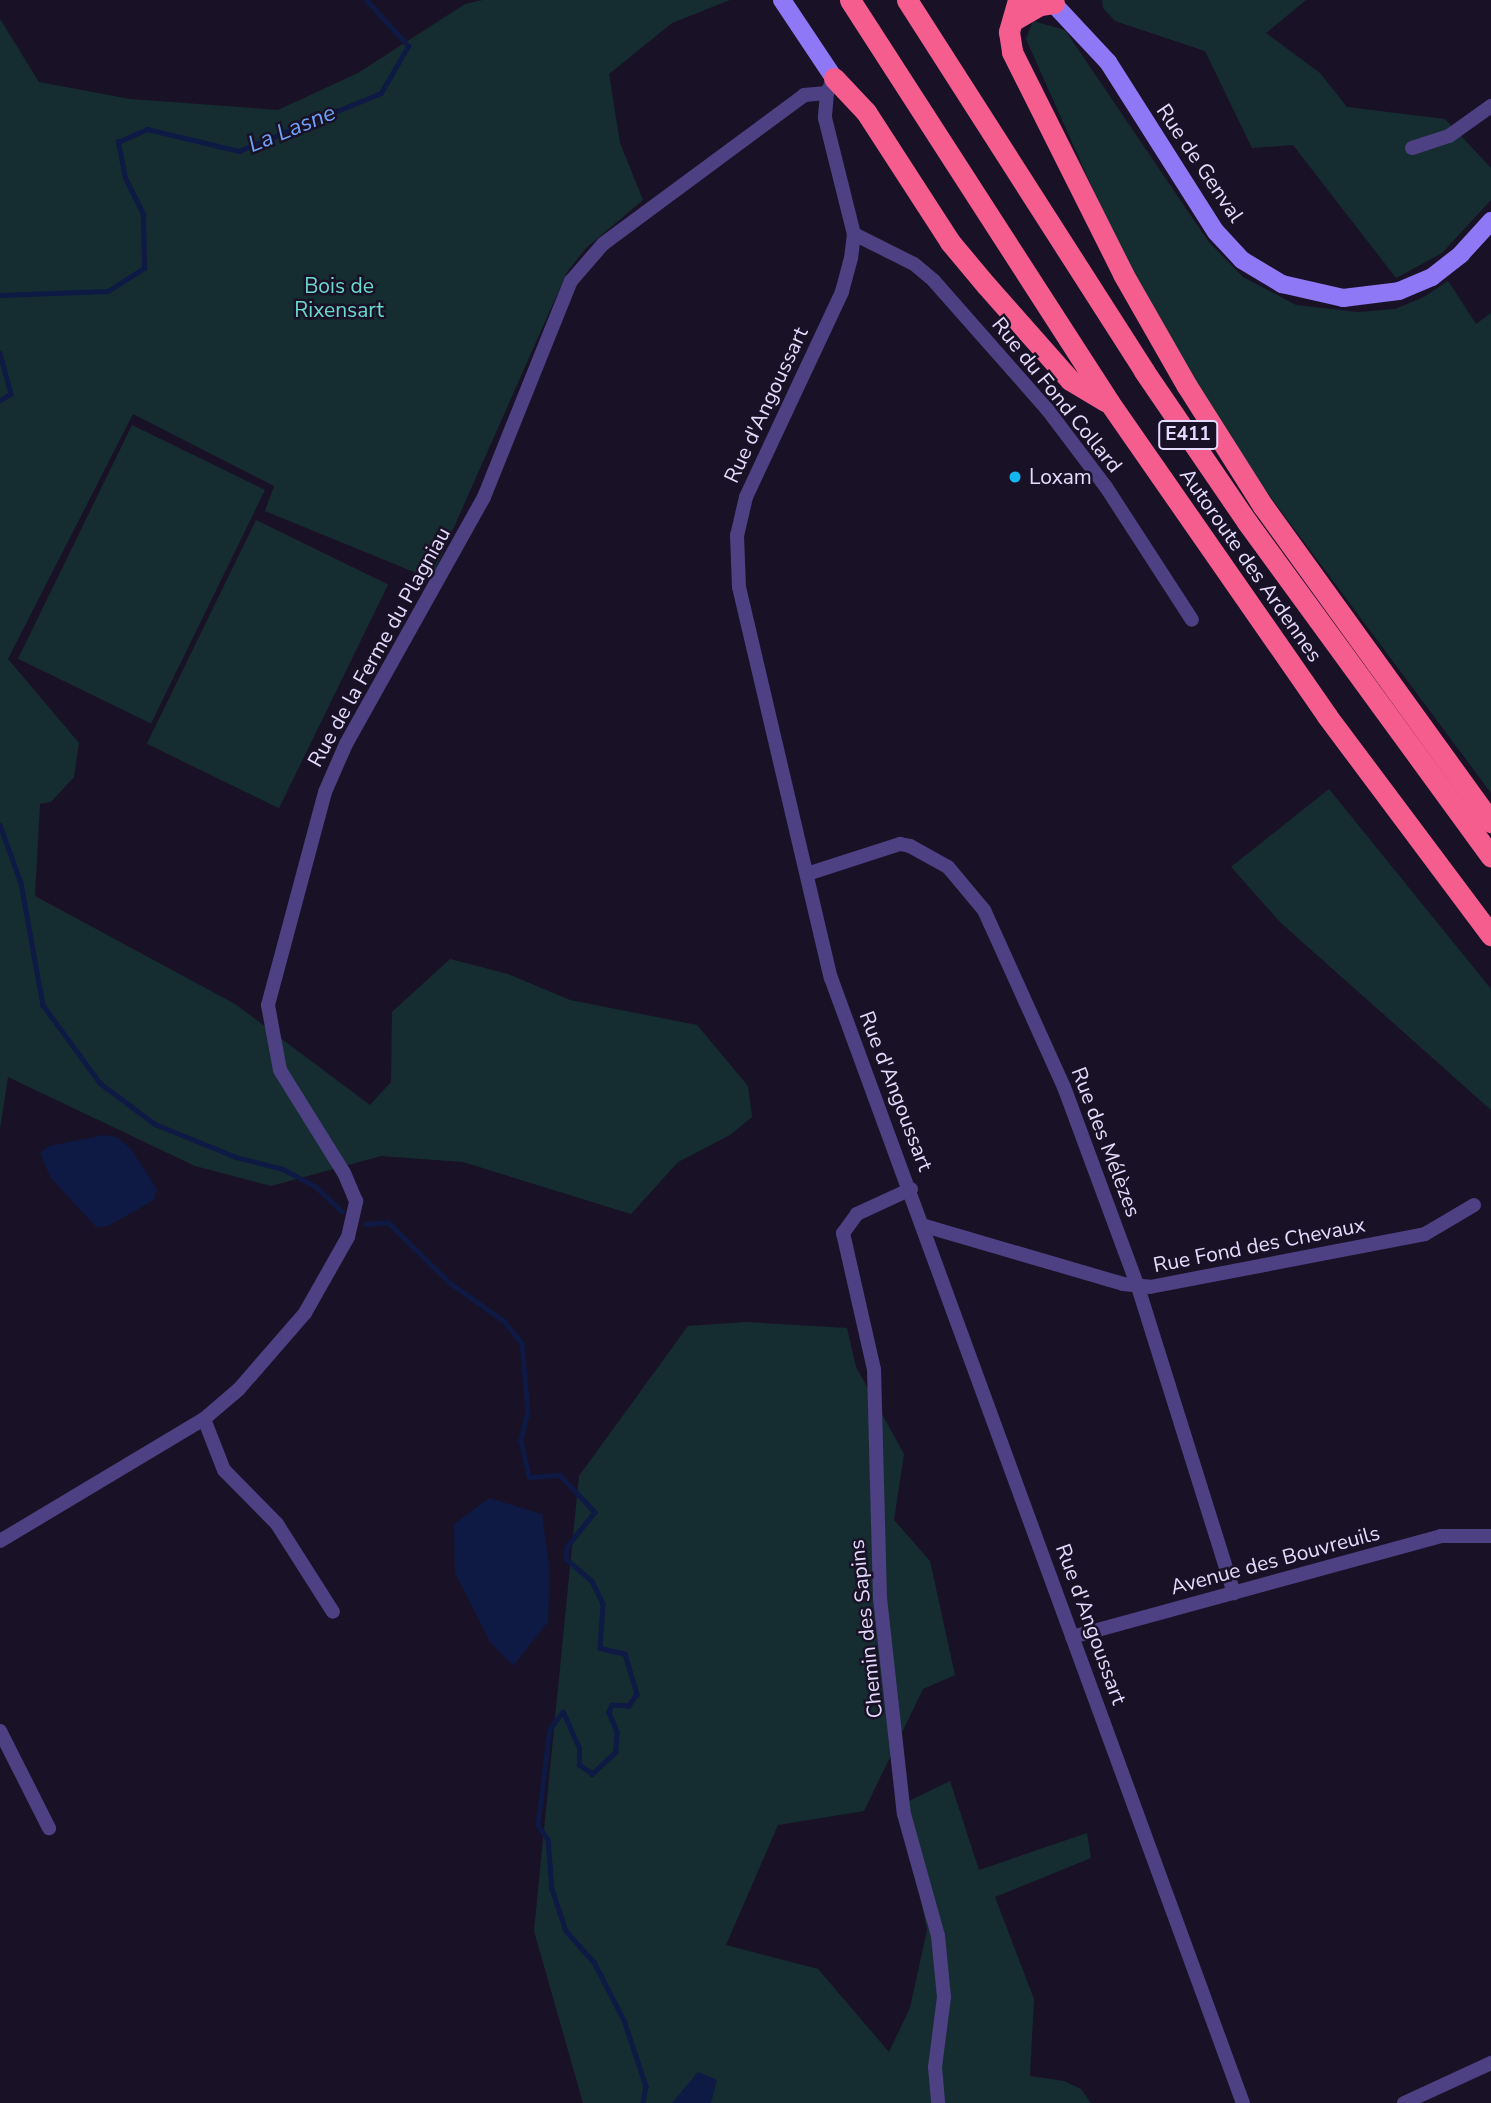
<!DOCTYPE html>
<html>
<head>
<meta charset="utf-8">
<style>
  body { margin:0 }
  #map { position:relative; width:1491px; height:2103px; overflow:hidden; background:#191227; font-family:"Nunito Sans",sans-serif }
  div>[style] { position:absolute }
  .green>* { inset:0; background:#152d31; transform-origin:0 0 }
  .water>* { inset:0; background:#0e1944 }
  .stream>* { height:4.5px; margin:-2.25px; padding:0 2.25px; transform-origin:2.25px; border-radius:2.25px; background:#0e1944 }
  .street>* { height:14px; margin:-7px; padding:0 7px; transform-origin:7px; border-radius:7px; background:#4d4083 }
  .secondary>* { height:18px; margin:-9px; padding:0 9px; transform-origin:9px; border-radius:9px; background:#8f78f6 }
  .highway>* { height:21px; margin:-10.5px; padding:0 10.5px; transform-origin:10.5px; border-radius:10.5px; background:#f45d8e }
  .dots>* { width:19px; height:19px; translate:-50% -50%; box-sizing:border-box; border:4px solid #191227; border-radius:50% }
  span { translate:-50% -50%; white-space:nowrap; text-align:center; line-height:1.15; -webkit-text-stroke:5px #191227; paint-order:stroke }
  .shield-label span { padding:2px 5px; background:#191227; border:2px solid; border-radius:5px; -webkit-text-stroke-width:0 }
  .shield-label { font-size:19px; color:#e4dafd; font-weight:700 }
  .street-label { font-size:21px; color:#e4dafd }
  .park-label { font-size:21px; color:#6ad9cf }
  .poi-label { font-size:21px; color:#e4dafd }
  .left { translate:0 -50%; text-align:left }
  .water-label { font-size:23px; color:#6fa2f6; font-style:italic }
</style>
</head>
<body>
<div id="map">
  <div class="green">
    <div style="clip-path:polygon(483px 0,730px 0,672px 23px,609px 74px,620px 143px,643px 200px,586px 248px,567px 272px,431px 579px,265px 511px,274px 486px,133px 414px,8px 659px,79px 743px,74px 777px,51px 802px,40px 804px,35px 896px,235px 1004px,370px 1105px,391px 1082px,392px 1012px,450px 959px,508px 974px,570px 1000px,697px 1025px,748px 1086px,752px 1117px,730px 1135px,678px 1162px,631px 1214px,463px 1162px,381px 1156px,271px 1186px,195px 1166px,8px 1077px,0 1129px,0 19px,39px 82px,130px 99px,278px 110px,358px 73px,465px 4px)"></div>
    <div style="clip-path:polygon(1102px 0,1306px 0,1266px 33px,1320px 73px,1347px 107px,1445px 119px,1491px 168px,1491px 200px,1442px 253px,1396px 278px,1293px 145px,1252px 148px,1205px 51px,1115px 21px,1103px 8px)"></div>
    <div style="clip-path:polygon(1033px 21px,1065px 30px,1208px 241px,1243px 277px,1296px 305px,1358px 312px,1395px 309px,1424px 297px,1448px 281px,1476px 324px,1491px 313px,1491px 793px,1234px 448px,1133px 279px,1026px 39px)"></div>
    <div style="left:132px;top:425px;width:148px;height:260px;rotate:26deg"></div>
    <div style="left:256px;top:520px;width:147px;height:249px;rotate:26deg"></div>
    <div style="clip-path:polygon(1329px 789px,1491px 989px,1491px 1110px,1281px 923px,1231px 867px)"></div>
    <div style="clip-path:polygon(746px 1322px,847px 1328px,856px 1367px,904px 1454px,894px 1520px,930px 1561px,955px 1675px,923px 1689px,864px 1811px,778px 1825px,726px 1945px,818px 1969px,889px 2052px,910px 2008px,927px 1930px,901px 1805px,950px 1781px,979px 1870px,1087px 1833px,1091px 1858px,995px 1897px,1034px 1999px,1030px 2076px,1064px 2081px,1081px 2089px,1091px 2103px,583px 2103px,534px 1931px,579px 1476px,688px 1326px)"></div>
  </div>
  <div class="water">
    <div style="clip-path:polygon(104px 1135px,117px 1137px,131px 1149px,157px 1189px,154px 1200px,108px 1226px,96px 1227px,50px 1177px,40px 1153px,49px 1146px)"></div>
    <div style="clip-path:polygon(489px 1498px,542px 1514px,550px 1572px,548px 1622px,513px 1666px,490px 1642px,455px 1573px,454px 1524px)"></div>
    <div style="clip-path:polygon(698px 2072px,717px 2080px,711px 2103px,672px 2103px)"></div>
  </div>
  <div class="stream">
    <div style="left:0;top:295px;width:108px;rotate:-2.1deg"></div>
    <div style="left:108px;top:291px;width:43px;rotate:-32.6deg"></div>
    <div style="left:144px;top:268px;width:54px;rotate:-91.1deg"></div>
    <div style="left:143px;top:214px;width:40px;rotate:-116.6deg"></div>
    <div style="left:125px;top:178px;width:37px;rotate:-101deg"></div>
    <div style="left:118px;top:142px;width:32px;rotate:-24deg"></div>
    <div style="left:147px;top:129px;width:95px;rotate:13.4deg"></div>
    <div style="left:239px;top:151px;width:153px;rotate:-22.2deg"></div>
    <div style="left:381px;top:93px;width:54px;rotate:-60.1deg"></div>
    <div style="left:408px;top:46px;width:62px;rotate:-132.4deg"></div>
    <div style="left:0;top:353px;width:42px;rotate:75deg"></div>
    <div style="left:11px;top:394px;width:13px;rotate:148deg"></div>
    <div style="left:0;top:825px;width:62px;rotate:70.1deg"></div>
    <div style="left:21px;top:883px;width:124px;rotate:79.8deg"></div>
    <div style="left:43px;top:1005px;width:97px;rotate:53.8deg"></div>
    <div style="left:100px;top:1083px;width:69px;rotate:36.7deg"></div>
    <div style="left:155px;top:1124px;width:87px;rotate:22.2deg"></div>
    <div style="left:236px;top:1157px;width:49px;rotate:14.3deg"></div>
    <div style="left:283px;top:1169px;width:36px;rotate:28deg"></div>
    <div style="left:315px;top:1186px;width:37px;rotate:43deg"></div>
    <div style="left:365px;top:1224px;width:23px;rotate:-5deg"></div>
    <div style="left:388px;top:1222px;width:86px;rotate:44.5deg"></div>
    <div style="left:449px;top:1282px;width:67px;rotate:35.3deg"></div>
    <div style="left:504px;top:1321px;width:28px;rotate:51deg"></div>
    <div style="left:522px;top:1343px;width:69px;rotate:85deg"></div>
    <div style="left:528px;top:1412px;width:30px;rotate:104deg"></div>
    <div style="left:521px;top:1441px;width:37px;rotate:77deg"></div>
    <div style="left:529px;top:1477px;width:31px;rotate:-4deg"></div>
    <div style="left:560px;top:1475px;width:51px;rotate:46.6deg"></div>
    <div style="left:595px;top:1512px;width:45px;rotate:128.7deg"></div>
    <div style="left:567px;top:1547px;width:12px;rotate:95deg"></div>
    <div style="left:566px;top:1559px;width:34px;rotate:40deg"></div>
    <div style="left:592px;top:1581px;width:25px;rotate:64deg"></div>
    <div style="left:603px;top:1604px;width:44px;rotate:93.9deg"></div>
    <div style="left:600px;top:1648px;width:26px;rotate:13deg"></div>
    <div style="left:625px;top:1654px;width:42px;rotate:73.3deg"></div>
    <div style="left:637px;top:1694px;width:14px;rotate:124deg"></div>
    <div style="left:629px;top:1706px;width:17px;rotate:-177deg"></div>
    <div style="left:612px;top:1705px;width:8px;rotate:113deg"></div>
    <div style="left:609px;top:1712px;width:22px;rotate:68deg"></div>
    <div style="left:617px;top:1732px;width:20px;rotate:93deg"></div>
    <div style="left:616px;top:1752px;width:33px;rotate:137deg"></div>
    <div style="left:592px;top:1774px;width:16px;rotate:-145deg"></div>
    <div style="left:579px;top:1765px;width:17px;rotate:-90deg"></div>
    <div style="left:579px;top:1748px;width:39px;rotate:-114deg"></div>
    <div style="left:563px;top:1712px;width:21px;rotate:127deg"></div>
    <div style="left:550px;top:1729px;width:97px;rotate:97.1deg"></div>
    <div style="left:538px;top:1825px;width:18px;rotate:56deg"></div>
    <div style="left:548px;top:1840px;width:49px;rotate:85.3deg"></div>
    <div style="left:552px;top:1889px;width:44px;rotate:71.6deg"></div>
    <div style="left:566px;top:1931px;width:42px;rotate:47.9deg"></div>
    <div style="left:594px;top:1962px;width:65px;rotate:62.7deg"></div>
    <div style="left:624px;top:2020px;width:70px;rotate:71.6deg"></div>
    <div style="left:646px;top:2086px;width:17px;rotate:100deg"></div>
  </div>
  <div class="street">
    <div style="left:834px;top:78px;width:17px;rotate:115deg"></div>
    <div style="left:827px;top:93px;width:25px;rotate:95deg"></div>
    <div style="left:825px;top:118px;width:120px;rotate:76deg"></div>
    <div style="left:854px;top:234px;width:24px;rotate:97deg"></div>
    <div style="left:851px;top:258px;width:35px;rotate:105deg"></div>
    <div style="left:842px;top:292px;width:226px;rotate:115.1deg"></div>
    <div style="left:746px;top:497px;width:39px;rotate:103deg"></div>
    <div style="left:737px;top:535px;width:52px;rotate:87.8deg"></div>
    <div style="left:739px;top:587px;width:402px;rotate:76.8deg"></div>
    <div style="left:831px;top:978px;width:1198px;rotate:69.89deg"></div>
    <div style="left:1412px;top:148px;width:39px;rotate:-18deg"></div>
    <div style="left:1449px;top:136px;width:52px;rotate:-35.5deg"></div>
    <div style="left:854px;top:234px;width:67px;rotate:26.6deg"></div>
    <div style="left:914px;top:264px;width:26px;rotate:40deg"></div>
    <div style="left:934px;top:281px;width:171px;rotate:48.6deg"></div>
    <div style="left:1047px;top:409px;width:98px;rotate:52.9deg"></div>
    <div style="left:1106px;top:487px;width:158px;rotate:57.1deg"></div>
    <div style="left:807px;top:874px;width:98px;rotate:-17.9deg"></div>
    <div style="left:900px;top:844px;width:10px;rotate:11deg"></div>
    <div style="left:910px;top:846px;width:43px;rotate:28.9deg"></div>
    <div style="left:948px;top:867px;width:56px;rotate:50.1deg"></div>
    <div style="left:984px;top:910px;width:194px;rotate:65.7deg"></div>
    <div style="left:1064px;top:1087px;width:213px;rotate:69.7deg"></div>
    <div style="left:1138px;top:1287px;width:321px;rotate:72.6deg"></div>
    <div style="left:911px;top:1189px;width:60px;rotate:155.2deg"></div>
    <div style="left:857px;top:1214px;width:24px;rotate:126deg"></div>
    <div style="left:843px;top:1233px;width:139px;rotate:77.2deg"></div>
    <div style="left:874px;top:1369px;width:229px;rotate:88.5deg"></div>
    <div style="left:880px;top:1598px;width:217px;rotate:83.7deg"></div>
    <div style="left:904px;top:1814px;width:127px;rotate:74.4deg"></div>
    <div style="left:938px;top:1936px;width:61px;rotate:84.4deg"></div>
    <div style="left:944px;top:1997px;width:71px;rotate:97.3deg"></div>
    <div style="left:935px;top:2067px;width:36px;rotate:85deg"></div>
    <div style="left:925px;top:1226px;width:206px;rotate:16.3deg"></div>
    <div style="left:1123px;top:1284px;width:27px;rotate:6deg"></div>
    <div style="left:1150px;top:1287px;width:280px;rotate:-10.9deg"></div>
    <div style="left:1425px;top:1234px;width:57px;rotate:-30.6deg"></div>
    <div style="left:204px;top:1419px;width:55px;rotate:68.6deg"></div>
    <div style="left:224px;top:1470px;width:76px;rotate:45.5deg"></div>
    <div style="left:277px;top:1524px;width:104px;rotate:57.5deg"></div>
    <div style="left:0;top:1541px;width:238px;rotate:-30.9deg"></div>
    <div style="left:204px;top:1419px;width:46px;rotate:-40.6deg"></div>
    <div style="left:239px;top:1389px;width:101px;rotate:-49deg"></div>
    <div style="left:305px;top:1313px;width:87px;rotate:-60.5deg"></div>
    <div style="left:348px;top:1237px;width:37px;rotate:-77deg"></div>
    <div style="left:356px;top:1201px;width:30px;rotate:-113deg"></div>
    <div style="left:344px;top:1173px;width:121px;rotate:-121.9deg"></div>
    <div style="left:280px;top:1070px;width:66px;rotate:-100.5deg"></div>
    <div style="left:268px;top:1005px;width:220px;rotate:-75deg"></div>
    <div style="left:325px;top:792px;width:52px;rotate:-66.4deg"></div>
    <div style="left:346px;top:744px;width:283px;rotate:-60.8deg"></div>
    <div style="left:484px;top:497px;width:233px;rotate:-68.1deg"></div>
    <div style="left:571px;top:281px;width:49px;rotate:-49.1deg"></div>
    <div style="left:603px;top:244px;width:250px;rotate:-36.5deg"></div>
    <div style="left:804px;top:95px;width:23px;rotate:-5deg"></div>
    <div style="left:1072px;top:1637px;width:383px;rotate:-15.3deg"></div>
    <div style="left:1441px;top:1536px;width:50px"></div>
    <div style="left:0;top:1731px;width:109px;rotate:63.2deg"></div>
    <div style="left:1404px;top:2103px;width:96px;rotate:-24.7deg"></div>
  </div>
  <div class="secondary">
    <div style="left:782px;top:0;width:94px;rotate:56.3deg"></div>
    <div style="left:1050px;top:0;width:85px;rotate:46.9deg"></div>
    <div style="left:1108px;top:62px;width:201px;rotate:57.6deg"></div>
    <div style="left:1216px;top:232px;width:38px;rotate:47deg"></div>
    <div style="left:1242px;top:260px;width:47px;rotate:31deg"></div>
    <div style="left:1282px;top:284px;width:63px;rotate:12.9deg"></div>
    <div style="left:1343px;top:298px;width:56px;rotate:-7.1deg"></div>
    <div style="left:1399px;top:291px;width:36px;rotate:-23deg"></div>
    <div style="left:1432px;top:277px;width:37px;rotate:-38deg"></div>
    <div style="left:1461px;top:254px;width:45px;rotate:-47.7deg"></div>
  </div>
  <div class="highway">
    <div style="left:850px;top:0;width:478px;rotate:57.2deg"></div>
    <div style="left:1109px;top:402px;width:382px;rotate:55.2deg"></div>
    <div style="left:1327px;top:716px;width:274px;rotate:53.2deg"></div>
    <div style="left:907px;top:0;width:440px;rotate:57.4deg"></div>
    <div style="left:1144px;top:371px;width:183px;rotate:55.7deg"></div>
    <div style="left:1247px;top:522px;width:414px;rotate:53.9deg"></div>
    <div style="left:1018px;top:0;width:33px;rotate:106deg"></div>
    <div style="left:1009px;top:32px;width:20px;rotate:81deg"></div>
    <div style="left:1012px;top:52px;width:248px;rotate:63.4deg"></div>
    <div style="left:1123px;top:274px;width:129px;rotate:60.3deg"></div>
    <div style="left:1187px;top:386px;width:142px;rotate:57.7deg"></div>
    <div style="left:1263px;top:506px;width:390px;rotate:54.2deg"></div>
    <div style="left:1014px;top:20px;width:30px;rotate:-30deg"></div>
    <div style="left:1040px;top:5px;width:14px;rotate:-8deg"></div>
    <div style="left:834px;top:78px;width:47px;rotate:46.7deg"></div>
    <div style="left:866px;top:112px;width:155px;rotate:57.1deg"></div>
    <div style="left:950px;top:242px;width:56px;rotate:50.1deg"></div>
    <div style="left:986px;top:285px;width:127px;rotate:48.5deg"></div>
    <div style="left:1070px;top:380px;width:41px;rotate:31deg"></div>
  </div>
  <div class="dots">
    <div style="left:1015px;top:477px;background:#13b6f0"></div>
  </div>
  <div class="shield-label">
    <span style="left:1188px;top:435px">E411</span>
  </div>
  <div class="street-label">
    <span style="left:1200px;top:163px;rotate:56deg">Rue de Genval</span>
    <span style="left:1057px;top:395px;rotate:51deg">Rue du Fond Collard</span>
    <span style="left:766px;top:405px;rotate:-65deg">Rue d'Angoussart</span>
    <span style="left:1251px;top:565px;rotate:55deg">Autoroute des Ardennes</span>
    <span style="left:379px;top:647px;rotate:-61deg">Rue de la Ferme du Plagniau</span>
    <span style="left:896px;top:1091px;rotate:69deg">Rue d'Angoussart</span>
    <span style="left:1106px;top:1142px;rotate:69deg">Rue des Mélèzes</span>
    <span style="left:1259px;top:1245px;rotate:-11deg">Rue Fond des Chevaux</span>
    <span style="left:1275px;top:1560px;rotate:-15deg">Avenue des Bouvreuils</span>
    <span style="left:1091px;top:1624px;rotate:70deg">Rue d'Angoussart</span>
    <span style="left:866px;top:1629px;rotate:-96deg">Chemin des Sapins</span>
  </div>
  <div class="park-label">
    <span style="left:339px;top:298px">Bois de<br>Rixensart</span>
  </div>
  <div class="poi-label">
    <span class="left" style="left:1029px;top:477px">Loxam</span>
  </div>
  <div class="water-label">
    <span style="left:292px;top:129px;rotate:-22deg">La Lasne</span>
  </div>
</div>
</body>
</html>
